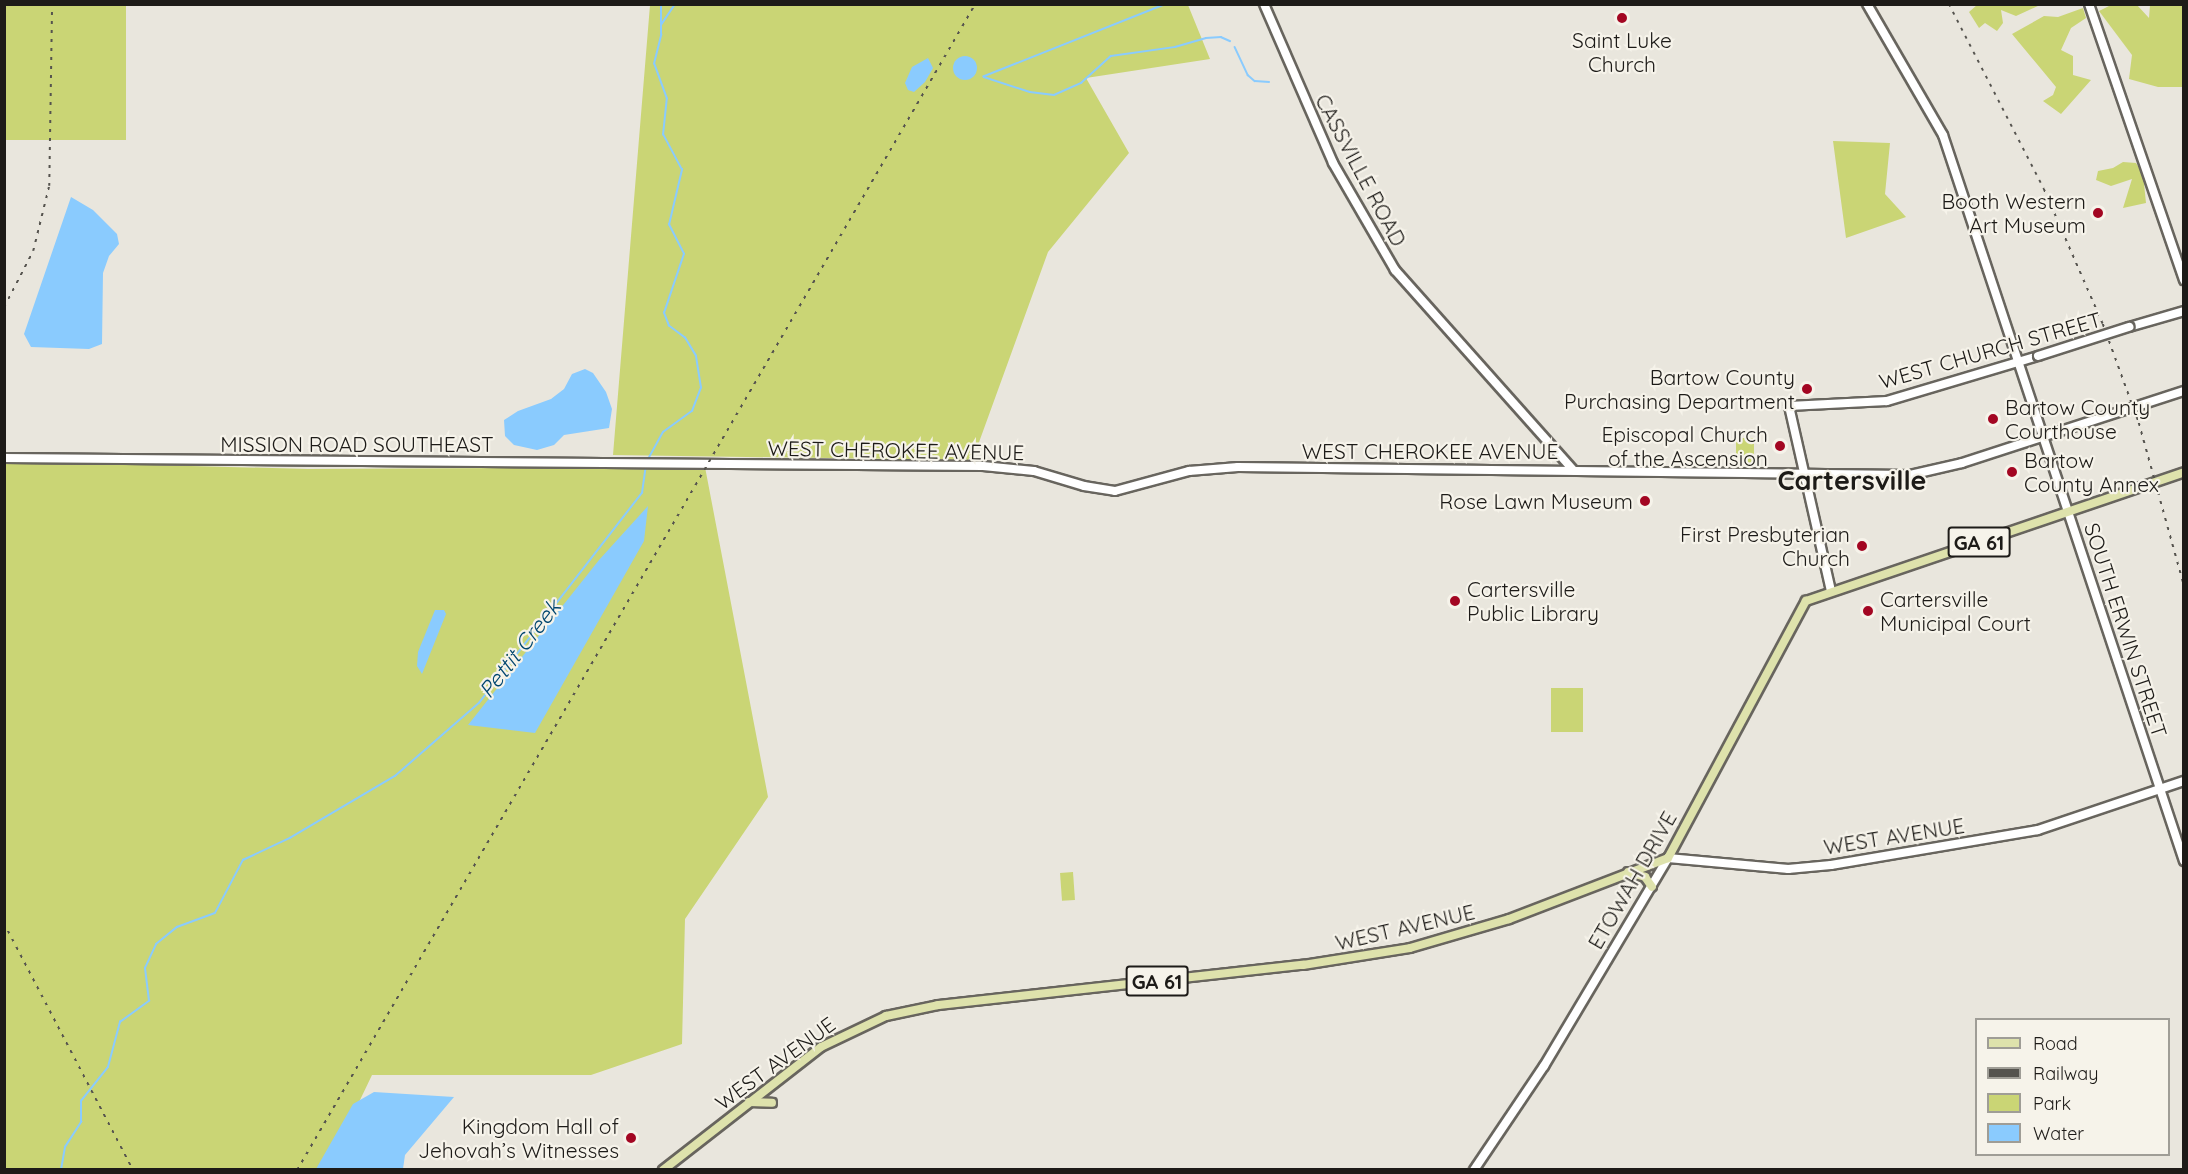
<!DOCTYPE html>
<html>
<head>
<meta charset="utf-8">
<style>
  body { margin:0 }
  #map { position:relative; width:2188px; height:1174px; overflow:hidden; background:#e9e6dd; font-family:Quicksand,sans-serif }
  div>[style] { position:absolute }
  .green>* { inset:0; background:#cad575; transform-origin:0 0 }
  .water>* { inset:0; background:#8acbfe }
  .round { border-radius:50% }
  .stream>* { height:1.5px; margin:-0.75px; padding:0 0.75px; transform-origin:0.75px; border-radius:0.75px; background:#8acbfe }
  .roads { filter:drop-shadow(2px 0 #68655e) drop-shadow(-2px 0 #68655e) drop-shadow(0 2px #68655e) drop-shadow(0 -2px #68655e) }
  .secondary>* { height:8px; margin:-4px; padding:0 4px; transform-origin:4px; border-radius:4px; background:#fff }
  .primary>* { height:8px; margin:-4px; padding:0 4px; transform-origin:4px; border-radius:4px; background:#dee2ac }
  .rail>* { height:1.5px; margin-top:-0.75px; transform-origin:0; background:repeating-linear-gradient(90deg,#55534e 0 3px,transparent 0 9px) }
  .bridges { filter:drop-shadow(2px 0 #68655e) drop-shadow(-2px 0 #68655e) drop-shadow(0 2px #68655e) drop-shadow(0 -2px #68655e) }
  .secondary-bridge>* { height:8px; margin:-4px; padding:0 4px; transform-origin:4px; border-radius:4px; background:#fff }
  .dots>* { width:16px; height:16px; translate:-50% -50%; box-sizing:border-box; border:3px solid #f6f3ea; border-radius:50% }
  span { translate:-50% -50%; white-space:nowrap; text-align:center; line-height:1.15; -webkit-text-stroke:4.5px #f6f3ea; paint-order:stroke }
  .shield-label span { padding:2px 4px; background:#f6f3ea; border:2px solid; border-radius:4px; -webkit-text-stroke-width:0 }
  .shield-label { font-size:20px; color:#1d1b18; font-weight:700 }
  .poi-label { font-size:21px; color:#1d1b18 }
  .right { translate:-100% -50%; text-align:right }
  .left { translate:0 -50%; text-align:left }
  .street-label { font-size:21px; color:#1d1b18 }
  .water-label { font-size:22px; color:#00466f; font-style:italic }
  .district-label { font-size:27px; color:#1d1b18; font-weight:700 }
  .frame { position:absolute; inset:0; border:6px solid #1d1b18; pointer-events:none }
  .legend { position:absolute; left:1975px; top:1018px; width:195px; height:138px; box-sizing:border-box; background:#f6f3ea; border:2px solid #9f9d96; margin:0; padding:8px 10px; list-style:none; font-size:18px; color:#1d1b18 }
  .legend li { display:flex; align-items:center; gap:12px; height:30px }
  .legend b { width:30px; border:2px solid #9f9d96 }
</style>
</head>
<body>
<div id="map">
  <div class="green">
    <div style="clip-path:polygon(2113px 4px,2137px 5px,2149px 18px,2150px 5px,2183px 5px,2183px 87px,2158px 87px,2129px 79px,2132px 55px,2099px 11px)"></div>
    <div style="left:4px;top:5px;width:122px;height:135px"></div>
    <div style="clip-path:polygon(650px 5px,1188px 5px,1210px 59px,1086px 78px,1129px 153px,1048px 252px,978px 445px,968px 460px,613px 455px)"></div>
    <div style="clip-path:polygon(1977px 5px,1977px 4px,2040px 5px,2016px 16px,2001px 10px,2003px 23px,1997px 31px,1985px 23px,1979px 28px,1969px 12px)"></div>
    <div style="clip-path:polygon(2083px 8px,2086px 18px,2071px 28px,2061px 50px,2073px 56px,2073px 75px,2091px 80px,2061px 114px,2043px 101px,2053px 95px,2056px 87px,2012px 34px,2044px 16px,2058px 17px)"></div>
    <div style="clip-path:polygon(1833px 141px,1890px 143px,1885px 194px,1906px 217px,1846px 238px)"></div>
    <div style="clip-path:polygon(2123px 162px,2136px 163px,2143px 174px,2146px 203px,2123px 208px,2132px 179px,2111px 186px,2096px 180px,2098px 171px,2113px 168px)"></div>
    <div style="left:1736px;top:438px;width:18px;height:28px"></div>
    <div style="clip-path:polygon(5px 461px,308px 469px,705px 467px,768px 797px,685px 919px,682px 1044px,591px 1075px,372px 1075px,327px 1169px,5px 1170px)"></div>
    <div style="left:1551px;top:688px;width:32px;height:44px"></div>
    <div style="left:1073px;top:872px;width:28px;height:13px;rotate:86deg"></div>
  </div>
  <div class="water">
    <div class="round" style="left:953px;top:56px;width:24px;height:24px"></div>
    <div style="clip-path:polygon(928px 58px,933px 68px,925px 82px,914px 92px,908px 90px,905px 83px,912px 67px)"></div>
    <div style="clip-path:polygon(71px 197px,93px 210px,117px 234px,119px 244px,109px 256px,103px 273px,102px 344px,89px 349px,31px 347px,24px 334px)"></div>
    <div style="clip-path:polygon(585px 369px,593px 373px,606px 392px,612px 409px,609px 428px,564px 435px,554px 445px,537px 450px,514px 445px,505px 436px,504px 420px,518px 411px,551px 399px,564px 389px,572px 374px)"></div>
    <div style="clip-path:polygon(648px 506px,644px 541px,535px 733px,468px 725px,599px 560px)"></div>
    <div style="clip-path:polygon(435px 610px,444px 610px,446px 614px,422px 674px,417px 666px,418px 652px)"></div>
    <div style="clip-path:polygon(374px 1092px,454px 1097px,405px 1155px,403px 1169px,316px 1169px,353px 1104px)"></div>
  </div>
  <div class="stream">
    <div style="left:1167px;top:4px;width:197px;rotate:158.3deg"></div>
    <div style="left:984px;top:77px;width:48px;rotate:18.1deg"></div>
    <div style="left:1030px;top:92px;width:24px;rotate:7deg"></div>
    <div style="left:1054px;top:95px;width:30px;rotate:-24deg"></div>
    <div style="left:1081px;top:83px;width:40px;rotate:-42deg"></div>
    <div style="left:1111px;top:56px;width:65px;rotate:-8deg"></div>
    <div style="left:1175px;top:47px;width:32px;rotate:-16deg"></div>
    <div style="left:1206px;top:38px;width:15px;rotate:-4deg"></div>
    <div style="left:1221px;top:37px;width:10px;rotate:24deg"></div>
    <div style="left:661px;top:25px;width:25px;rotate:-56deg"></div>
    <div style="left:1235px;top:47px;width:31px;rotate:65deg"></div>
    <div style="left:1248px;top:75px;width:9px;rotate:41deg"></div>
    <div style="left:1255px;top:81px;width:14px;rotate:4deg"></div>
    <div style="left:647px;top:461px;width:33px;rotate:-61deg"></div>
    <div style="left:663px;top:432px;width:36px;rotate:-36deg"></div>
    <div style="left:692px;top:411px;width:25px;rotate:-69deg"></div>
    <div style="left:701px;top:388px;width:32px;rotate:-99deg"></div>
    <div style="left:696px;top:356px;width:21px;rotate:-121deg"></div>
    <div style="left:685px;top:338px;width:20px;rotate:-143deg"></div>
    <div style="left:669px;top:326px;width:14px;rotate:-111deg"></div>
    <div style="left:664px;top:313px;width:62px;rotate:-71.3deg"></div>
    <div style="left:684px;top:254px;width:33px;rotate:-117deg"></div>
    <div style="left:669px;top:225px;width:57px;rotate:-76.7deg"></div>
    <div style="left:682px;top:170px;width:40px;rotate:-118deg"></div>
    <div style="left:663px;top:135px;width:36px;rotate:-84deg"></div>
    <div style="left:667px;top:99px;width:37px;rotate:-110deg"></div>
    <div style="left:654px;top:64px;width:30px;rotate:-76deg"></div>
    <div style="left:661px;top:35px;width:31px;rotate:-90deg"></div>
    <div style="left:61px;top:1170px;width:23px;rotate:-80deg"></div>
    <div style="left:65px;top:1147px;width:30px;rotate:-57deg"></div>
    <div style="left:81px;top:1122px;width:21px;rotate:-90deg"></div>
    <div style="left:81px;top:1101px;width:43px;rotate:-51.5deg"></div>
    <div style="left:108px;top:1067px;width:47px;rotate:-75.1deg"></div>
    <div style="left:120px;top:1022px;width:36px;rotate:-36deg"></div>
    <div style="left:149px;top:1001px;width:33px;rotate:-97deg"></div>
    <div style="left:145px;top:968px;width:26px;rotate:-65deg"></div>
    <div style="left:156px;top:944px;width:27px;rotate:-39deg"></div>
    <div style="left:177px;top:927px;width:40px;rotate:-20.2deg"></div>
    <div style="left:215px;top:913px;width:60px;rotate:-62.2deg"></div>
    <div style="left:243px;top:860px;width:52px;rotate:-25.1deg"></div>
    <div style="left:290px;top:838px;width:122px;rotate:-30.6deg"></div>
    <div style="left:395px;top:776px;width:111px;rotate:-41deg"></div>
    <div style="left:479px;top:703px;width:266px;rotate:-52.2deg"></div>
    <div style="left:642px;top:493px;width:28px;rotate:-82deg"></div>
  </div>
  <div class="roads">
    <div class="secondary">
      <div style="left:1264px;top:4px;width:173px;rotate:66.5deg"></div>
      <div style="left:1333px;top:163px;width:124px;rotate:59.9deg"></div>
      <div style="left:1395px;top:270px;width:268px;rotate:48.3deg"></div>
      <div style="left:1867px;top:4px;width:151px;rotate:59.9deg"></div>
      <div style="left:1943px;top:135px;width:765px;rotate:71.64deg"></div>
      <div style="left:2089px;top:4px;width:292px;rotate:71deg"></div>
      <div style="left:2129px;top:327px;width:57px;rotate:-16.2deg"></div>
      <div style="left:4px;top:458px;width:979px;rotate:0.47deg"></div>
      <div style="left:983px;top:466px;width:51px;rotate:5.6deg"></div>
      <div style="left:1034px;top:471px;width:52px;rotate:16.7deg"></div>
      <div style="left:1084px;top:486px;width:31px;rotate:9deg"></div>
      <div style="left:1115px;top:491px;width:77px;rotate:-15.1deg"></div>
      <div style="left:1189px;top:471px;width:49px;rotate:-4.7deg"></div>
      <div style="left:1238px;top:467px;width:672px;rotate:0.68deg"></div>
      <div style="left:1910px;top:475px;width:53px;rotate:-13deg"></div>
      <div style="left:1962px;top:463px;width:233px;rotate:-18deg"></div>
      <div style="left:1831px;top:591px;width:190px;rotate:-102.8deg"></div>
      <div style="left:1789px;top:406px;width:98px;rotate:-2.9deg"></div>
      <div style="left:1887px;top:401px;width:158px;rotate:-16.6deg"></div>
      <div style="left:1474px;top:1170px;width:125px;rotate:-56.1deg"></div>
      <div style="left:1544px;top:1066px;width:242px;rotate:-59.2deg"></div>
      <div style="left:1668px;top:858px;width:121px;rotate:5.2deg"></div>
      <div style="left:1788px;top:869px;width:43px;rotate:-5.3deg"></div>
      <div style="left:1831px;top:865px;width:210px;rotate:-9.6deg"></div>
      <div style="left:2038px;top:830px;width:154px;rotate:-18.6deg"></div>
    </div>
    <div class="primary">
      <div style="left:1628px;top:872px;width:18px;rotate:16deg"></div>
      <div style="left:1645px;top:877px;width:12px;rotate:55deg"></div>
      <div style="left:749px;top:1102px;width:23px;rotate:2deg"></div>
      <div style="left:663px;top:1170px;width:200px;rotate:-37.9deg"></div>
      <div style="left:821px;top:1047px;width:72px;rotate:-25.5deg"></div>
      <div style="left:886px;top:1016px;width:53px;rotate:-11.9deg"></div>
      <div style="left:938px;top:1005px;width:367px;rotate:-6.3deg"></div>
      <div style="left:1303px;top:965px;width:108px;rotate:-9deg"></div>
      <div style="left:1410px;top:948px;width:103px;rotate:-16.3deg"></div>
      <div style="left:1509px;top:919px;width:170px;rotate:-21deg"></div>
      <div style="left:1668px;top:858px;width:292px;rotate:-61.8deg"></div>
      <div style="left:1806px;top:601px;width:399px;rotate:-18.8deg"></div>
    </div>
  </div>
  <div class="rail">
    <div style="left:1949px;top:4px;width:208px;rotate:62.8deg"></div>
    <div style="left:2044px;top:189px;width:147px;rotate:66.4deg"></div>
    <div style="left:2103px;top:324px;width:105px;rotate:70deg"></div>
    <div style="left:2139px;top:423px;width:168px;rotate:74.5deg"></div>
    <div style="left:4px;top:307px;width:63px;rotate:-62.6deg"></div>
    <div style="left:33px;top:251px;width:67px;rotate:-76.2deg"></div>
    <div style="left:49px;top:186px;width:182px;rotate:-89.1deg"></div>
    <div style="left:4px;top:923px;width:279px;rotate:62.4deg"></div>
    <div style="left:297px;top:1170px;width:1349px;rotate:-59.82deg"></div>
  </div>
  <div class="bridges">
    <div class="secondary-bridge">
      <div style="left:2038px;top:356px;width:96px;rotate:-17.7deg"></div>
    </div>
  </div>
  <div class="dots">
    <div style="left:1622px;top:18px;background:#a30622"></div>
    <div style="left:2098px;top:213px;background:#a30622"></div>
    <div style="left:1807px;top:389px;background:#a30622"></div>
    <div style="left:1993px;top:419px;background:#a30622"></div>
    <div style="left:1780px;top:446px;background:#a30622"></div>
    <div style="left:2012px;top:472px;background:#a30622"></div>
    <div style="left:1645px;top:501px;background:#a30622"></div>
    <div style="left:1862px;top:546px;background:#a30622"></div>
    <div style="left:1455px;top:601px;background:#a30622"></div>
    <div style="left:1868px;top:611px;background:#a30622"></div>
    <div style="left:631px;top:1138px;background:#a30622"></div>
  </div>
  <div class="shield-label">
    <span style="left:1979px;top:542px">GA 61</span>
    <span style="left:1157px;top:981px">GA 61</span>
  </div>
  <div class="poi-label">
    <span style="left:1622px;top:52px">Saint Luke<br>Church</span>
    <span class="right" style="left:2086px;top:213px">Booth Western<br>Art Museum</span>
    <span class="right" style="left:1795px;top:389px">Bartow County<br>Purchasing Department</span>
    <span class="left" style="left:2005px;top:419px">Bartow County<br>Courthouse</span>
    <span class="right" style="left:1768px;top:446px">Episcopal Church<br>of the Ascension</span>
    <span class="left" style="left:2024px;top:472px">Bartow<br>County Annex</span>
    <span class="right" style="left:1633px;top:501px">Rose Lawn Museum</span>
    <span class="right" style="left:1850px;top:546px">First Presbyterian<br>Church</span>
    <span class="left" style="left:1467px;top:601px">Cartersville<br>Public Library</span>
    <span class="left" style="left:1880px;top:611px">Cartersville<br>Municipal Court</span>
    <span class="right" style="left:619px;top:1138px">Kingdom Hall of<br>Jehovah’s Witnesses</span>
  </div>
  <div class="street-label">
    <span style="left:1361px;top:170px;rotate:62deg">CASSVILLE ROAD</span>
    <span style="left:1990px;top:350px;rotate:-16deg">WEST CHURCH STREET</span>
    <span style="left:357px;top:444px">MISSION ROAD SOUTHEAST</span>
    <span style="left:896px;top:450px;rotate:1deg">WEST CHEROKEE AVENUE</span>
    <span style="left:1430px;top:451px">WEST CHEROKEE AVENUE</span>
    <span style="left:2126px;top:630px;rotate:72deg">SOUTH ERWIN STREET</span>
    <span style="left:1894px;top:836px;rotate:-9deg">WEST AVENUE</span>
    <span style="left:1632px;top:880px;rotate:-60deg">ETOWAH DRIVE</span>
    <span style="left:1405px;top:927px;rotate:-13deg">WEST AVENUE</span>
    <span style="left:775px;top:1063px;rotate:-36deg">WEST AVENUE</span>
  </div>
  <div class="water-label">
    <span style="left:520px;top:649px;rotate:-52deg">Pettit Creek</span>
  </div>
  <div class="district-label">
    <span style="left:1852px;top:481px">Cartersville</span>
  </div>
  <div class="frame"></div>
  <ul class="legend">
  <li><b style="height:8px;background:#dee2ac"></b>Road</li>
  <li><b style="height:8px;background:#55534e"></b>Railway</li>
  <li><b style="height:16px;background:#cad575"></b>Park</li>
  <li><b style="height:16px;background:#8acbfe"></b>Water</li>
  </ul>
</div>
</body>
</html>
